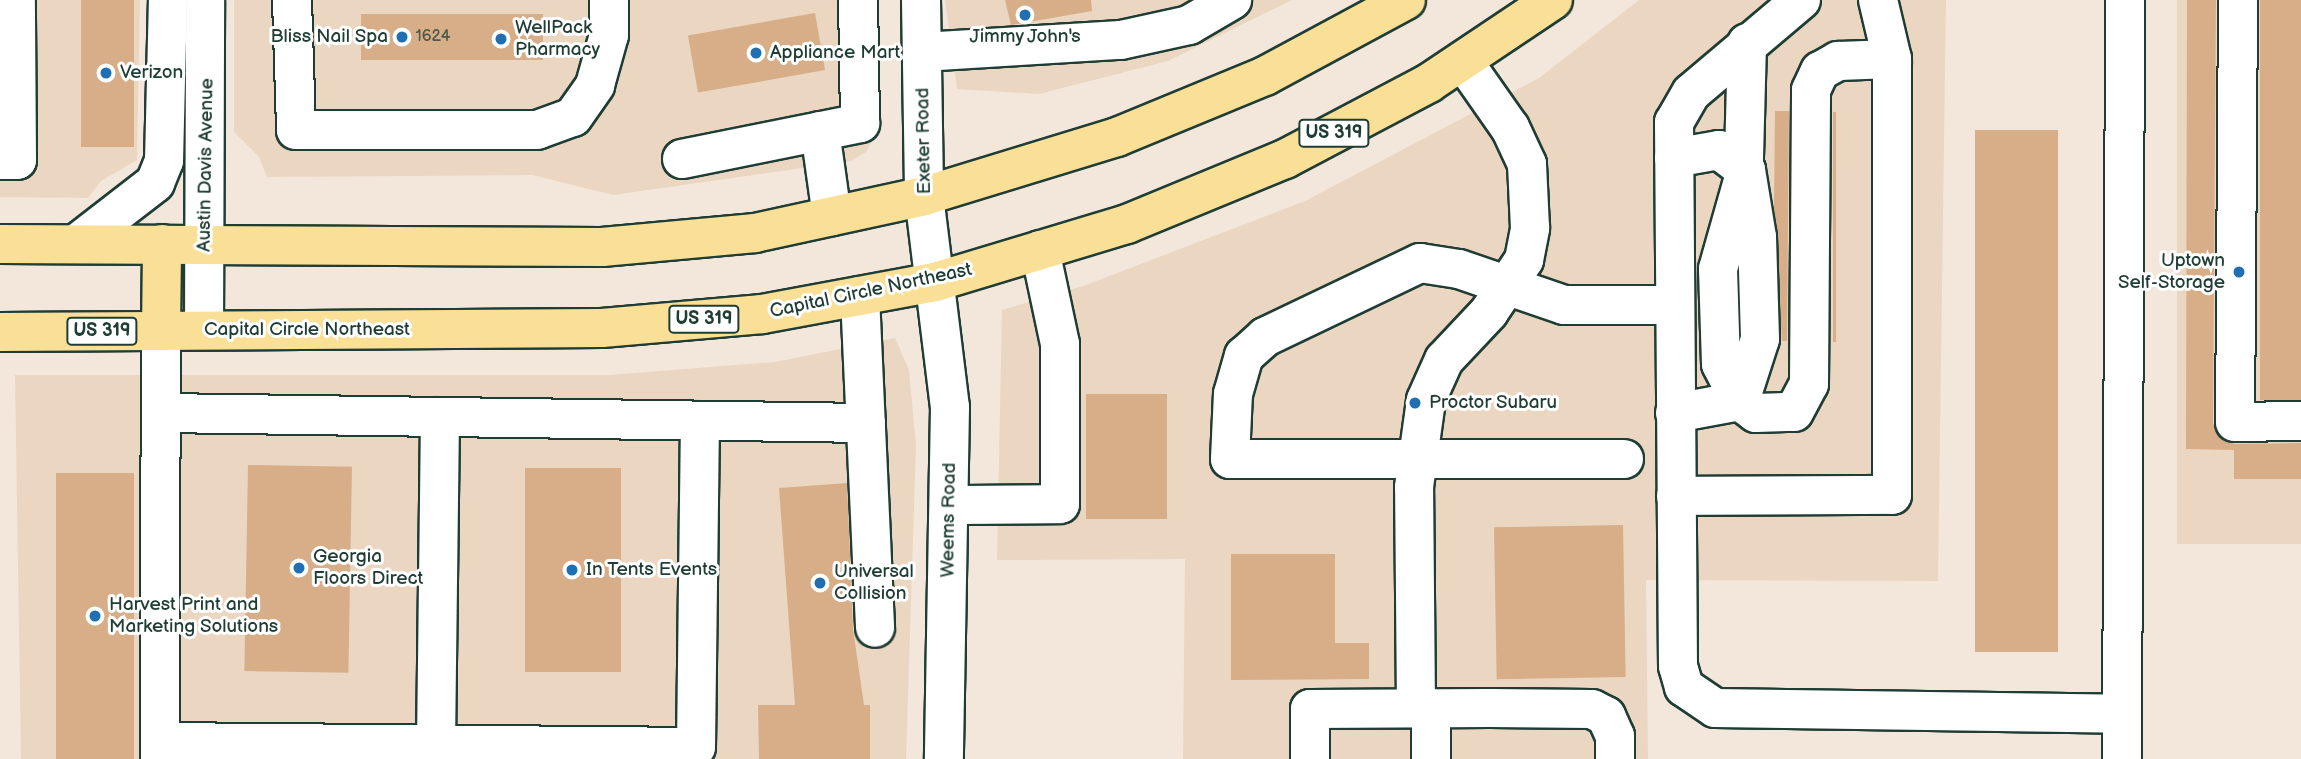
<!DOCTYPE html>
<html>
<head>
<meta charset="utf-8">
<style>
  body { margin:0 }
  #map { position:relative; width:2301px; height:759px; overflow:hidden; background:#f3e7db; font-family:"Balsamiq Sans",sans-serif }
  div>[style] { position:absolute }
  .built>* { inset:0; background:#ebd6c2; transform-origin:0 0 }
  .building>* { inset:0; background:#d7ae88; transform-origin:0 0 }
  .roads { filter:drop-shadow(2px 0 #1f3d34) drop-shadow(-2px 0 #1f3d34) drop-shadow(0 2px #1f3d34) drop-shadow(0 -2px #1f3d34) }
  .minor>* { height:38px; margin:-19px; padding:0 19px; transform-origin:19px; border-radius:19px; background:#fff }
  .major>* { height:38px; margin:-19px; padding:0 19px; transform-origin:19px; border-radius:19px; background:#fadf96 }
  .dots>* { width:19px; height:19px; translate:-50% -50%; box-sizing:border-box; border:4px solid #fff; border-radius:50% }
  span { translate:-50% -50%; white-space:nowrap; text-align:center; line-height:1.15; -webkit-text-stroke:6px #fff; paint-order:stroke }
  .number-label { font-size:16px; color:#4d5949 }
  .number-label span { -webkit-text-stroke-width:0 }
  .shield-label span { padding:2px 5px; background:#fff; border:2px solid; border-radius:5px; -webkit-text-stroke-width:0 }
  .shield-label { font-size:18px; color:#1f3d34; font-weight:700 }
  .poi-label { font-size:19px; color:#1f3d34 }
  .left { translate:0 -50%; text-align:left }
  .right { translate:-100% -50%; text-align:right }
  .street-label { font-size:19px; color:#1f3d34 }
</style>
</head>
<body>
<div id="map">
  <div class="built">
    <div style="clip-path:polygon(0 0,140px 0,137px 160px,101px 181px,88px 198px,0 197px)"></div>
    <div style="clip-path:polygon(234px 0,875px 0,876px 134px,866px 152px,851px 161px,613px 195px,532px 175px,267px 177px,259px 157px,234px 132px)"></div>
    <div style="clip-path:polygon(945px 0,1292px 0,1168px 61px,1039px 94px,957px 89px)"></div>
    <div style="clip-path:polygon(1639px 0,1946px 0,1938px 581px,1646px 580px,1648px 759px,1183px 759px,1185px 559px,997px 560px,1002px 310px,1086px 285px,1305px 201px,1539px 78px)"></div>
    <div style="left:2177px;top:0;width:124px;height:544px"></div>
    <div style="clip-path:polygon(895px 338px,909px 370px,916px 445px,906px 759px,21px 759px,15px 375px,609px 375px,775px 362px)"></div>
  </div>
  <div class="building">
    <div style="left:81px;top:0;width:53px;height:147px"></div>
    <div style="clip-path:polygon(1005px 0,1091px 0,1092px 11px,1011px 25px)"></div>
    <div style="clip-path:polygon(2187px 0,2216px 0,2213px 423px,2224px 441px,2235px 444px,2301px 443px,2301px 479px,2234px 479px,2234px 450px,2186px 449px)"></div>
    <div style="left:2260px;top:0;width:41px;height:400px"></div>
    <div style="left:815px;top:13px;width:58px;height:129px;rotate:80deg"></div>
    <div style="left:361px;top:14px;width:182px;height:46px"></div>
    <div style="clip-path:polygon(1775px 111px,1789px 111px,1787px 341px,1782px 341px,1774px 208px)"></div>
    <div style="left:1833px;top:112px;width:3px;height:230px"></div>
    <div style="left:1975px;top:130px;width:83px;height:522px"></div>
    <div style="left:1167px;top:394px;width:125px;height:81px;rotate:90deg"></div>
    <div style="left:248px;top:465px;width:104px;height:206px;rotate:1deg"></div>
    <div style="left:525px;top:468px;width:96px;height:204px"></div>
    <div style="left:56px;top:473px;width:78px;height:286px"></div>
    <div style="clip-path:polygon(847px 483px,853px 629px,864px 705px,870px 705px,870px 759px,759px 759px,758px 705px,795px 705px,779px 488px)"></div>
    <div style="left:1623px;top:525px;width:152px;height:129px;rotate:89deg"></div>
    <div style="clip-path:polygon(1231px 554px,1335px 554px,1335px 643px,1369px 643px,1369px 679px,1231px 680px)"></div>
  </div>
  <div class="roads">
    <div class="minor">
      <div style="left:292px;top:0;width:130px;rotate:88.2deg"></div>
      <div style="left:296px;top:130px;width:241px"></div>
      <div style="left:537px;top:130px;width:38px;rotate:-20deg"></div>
      <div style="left:573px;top:117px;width:39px;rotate:-55deg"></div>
      <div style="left:595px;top:85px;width:52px;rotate:-74.4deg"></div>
      <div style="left:609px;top:35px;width:35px;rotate:-90deg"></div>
      <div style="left:921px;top:0;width:196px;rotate:89.1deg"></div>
      <div style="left:924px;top:196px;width:213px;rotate:83deg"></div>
      <div style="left:950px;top:407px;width:352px;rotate:91deg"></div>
      <div style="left:1801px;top:0;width:144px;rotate:139.8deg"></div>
      <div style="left:1691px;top:93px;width:34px;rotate:120deg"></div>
      <div style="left:1674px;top:122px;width:544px;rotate:89.58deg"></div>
      <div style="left:1678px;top:666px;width:22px;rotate:74deg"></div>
      <div style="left:1684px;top:687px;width:37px;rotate:34deg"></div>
      <div style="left:1715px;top:708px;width:407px;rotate:0.8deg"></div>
      <div style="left:2238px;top:0;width:422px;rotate:90.4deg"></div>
      <div style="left:2235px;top:422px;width:66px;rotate:-0.9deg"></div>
      <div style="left:922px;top:52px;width:199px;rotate:-3.5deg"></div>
      <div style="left:1121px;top:40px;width:70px;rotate:-12.4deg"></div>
      <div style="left:1189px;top:25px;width:50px;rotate:-30.2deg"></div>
      <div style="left:820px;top:131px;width:86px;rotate:82deg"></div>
      <div style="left:1674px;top:158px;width:46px;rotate:-10.1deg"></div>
      <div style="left:1719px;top:150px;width:34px;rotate:37deg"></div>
      <div style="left:1746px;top:170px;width:68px;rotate:80.7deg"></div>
      <div style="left:1757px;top:237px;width:102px;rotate:88.3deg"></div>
      <div style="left:1760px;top:339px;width:65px;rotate:107.9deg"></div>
      <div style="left:682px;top:159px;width:182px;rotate:-11.4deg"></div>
      <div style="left:860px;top:123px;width:123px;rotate:-90.9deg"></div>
      <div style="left:0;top:160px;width:17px"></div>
      <div style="left:17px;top:160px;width:160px;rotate:-90.4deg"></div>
      <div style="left:1746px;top:170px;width:103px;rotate:105.8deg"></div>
      <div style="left:1718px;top:269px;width:95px;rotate:88.2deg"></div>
      <div style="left:1721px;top:364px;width:42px;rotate:62.8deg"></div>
      <div style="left:1740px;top:401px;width:20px;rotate:37deg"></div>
      <div style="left:1756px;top:413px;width:38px;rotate:-2deg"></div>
      <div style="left:1794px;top:412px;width:32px;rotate:-62deg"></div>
      <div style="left:1809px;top:384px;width:294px;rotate:-89.6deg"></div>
      <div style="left:1811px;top:90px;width:21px;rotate:-65deg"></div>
      <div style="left:1820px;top:71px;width:21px;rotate:-29deg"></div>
      <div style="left:1838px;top:61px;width:54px;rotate:-2.1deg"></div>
      <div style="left:1743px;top:196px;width:153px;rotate:-88.5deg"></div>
      <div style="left:76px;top:244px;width:100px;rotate:-37.7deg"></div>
      <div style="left:155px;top:183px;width:24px;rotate:-68deg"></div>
      <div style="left:164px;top:161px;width:161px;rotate:-88.6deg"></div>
      <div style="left:860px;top:296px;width:332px;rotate:87.4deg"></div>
      <div style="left:204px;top:330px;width:330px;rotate:-89.8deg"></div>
      <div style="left:161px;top:413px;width:705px;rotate:0.81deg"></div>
      <div style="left:1675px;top:413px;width:66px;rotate:-10.5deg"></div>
      <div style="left:1624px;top:459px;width:394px;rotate:180deg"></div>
      <div style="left:1230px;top:459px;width:65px;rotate:-87.4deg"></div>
      <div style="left:1233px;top:394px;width:40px;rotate:-74deg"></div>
      <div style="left:1244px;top:356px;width:28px;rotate:-42deg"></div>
      <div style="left:1265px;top:337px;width:172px;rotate:-25.5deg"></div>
      <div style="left:1420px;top:263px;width:39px;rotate:9deg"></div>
      <div style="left:1459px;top:269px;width:111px;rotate:18.9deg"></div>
      <div style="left:1564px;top:305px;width:111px"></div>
      <div style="left:1676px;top:496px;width:216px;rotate:-0.3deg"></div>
      <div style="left:1892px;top:495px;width:436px;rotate:-90deg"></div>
      <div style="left:1892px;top:59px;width:61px;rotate:-103.3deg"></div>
      <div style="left:951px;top:505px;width:109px;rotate:-0.5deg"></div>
      <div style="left:1060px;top:504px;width:160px;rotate:-90deg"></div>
      <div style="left:1060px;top:344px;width:96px;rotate:-102deg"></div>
      <div style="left:1416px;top:708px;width:221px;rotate:-90.5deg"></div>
      <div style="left:1414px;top:487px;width:88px;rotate:-82.1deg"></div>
      <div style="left:1426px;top:400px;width:44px;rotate:-65.8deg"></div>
      <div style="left:1444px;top:360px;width:66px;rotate:-46.8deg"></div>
      <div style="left:1489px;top:312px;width:63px;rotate:-56.1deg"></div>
      <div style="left:1524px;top:260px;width:33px;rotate:-79deg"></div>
      <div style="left:1530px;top:228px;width:64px;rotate:-92.7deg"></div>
      <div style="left:1527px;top:164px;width:40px;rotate:-115deg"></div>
      <div style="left:1510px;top:128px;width:82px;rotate:-125deg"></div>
      <div style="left:1431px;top:708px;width:51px;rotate:90deg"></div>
      <div style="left:160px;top:742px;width:536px;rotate:0.53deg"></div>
      <div style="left:696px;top:747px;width:326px;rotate:-89.3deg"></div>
      <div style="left:436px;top:745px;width:328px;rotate:-89.3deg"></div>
      <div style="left:160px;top:759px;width:428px;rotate:-89.9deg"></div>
      <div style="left:1310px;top:759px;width:50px;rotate:-90deg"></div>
      <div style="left:1310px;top:709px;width:180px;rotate:-0.3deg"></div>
      <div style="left:1490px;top:708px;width:102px;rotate:0.6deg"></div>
      <div style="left:1592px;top:709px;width:16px;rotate:27deg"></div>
      <div style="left:1606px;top:716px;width:22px;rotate:66deg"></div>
      <div style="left:1615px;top:736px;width:23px;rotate:90deg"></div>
      <div style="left:2122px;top:759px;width:759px;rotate:-89.77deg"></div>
    </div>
    <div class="major">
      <div style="left:0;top:244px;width:602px;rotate:0.29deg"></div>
      <div style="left:602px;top:247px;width:154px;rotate:-5.2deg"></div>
      <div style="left:755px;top:233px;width:173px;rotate:-12.3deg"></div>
      <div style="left:924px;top:196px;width:202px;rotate:-17deg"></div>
      <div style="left:1117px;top:137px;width:160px;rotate:-22.4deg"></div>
      <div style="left:1265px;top:76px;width:160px;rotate:-28.3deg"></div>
      <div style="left:161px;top:331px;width:87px;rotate:-89.3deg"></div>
      <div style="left:0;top:332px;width:602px;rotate:-0.38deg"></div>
      <div style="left:602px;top:328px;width:161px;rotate:-5deg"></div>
      <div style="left:762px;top:314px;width:176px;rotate:-10.5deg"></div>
      <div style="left:935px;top:282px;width:201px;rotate:-16.8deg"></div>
      <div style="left:1127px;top:224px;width:171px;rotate:-22.4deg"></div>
      <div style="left:1285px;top:159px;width:163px;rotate:-27.8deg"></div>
      <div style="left:1429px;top:83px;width:149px;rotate:-33.8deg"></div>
    </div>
  </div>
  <div class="dots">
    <div style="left:1025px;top:15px;background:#1f6fb2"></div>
    <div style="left:402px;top:37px;background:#1f6fb2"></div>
    <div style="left:501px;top:39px;background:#1f6fb2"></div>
    <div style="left:756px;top:53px;background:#1f6fb2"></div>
    <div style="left:106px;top:73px;background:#1f6fb2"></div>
    <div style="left:2239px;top:272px;background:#1f6fb2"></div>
    <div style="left:1415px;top:403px;background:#1f6fb2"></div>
    <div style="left:299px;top:568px;background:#1f6fb2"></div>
    <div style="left:572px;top:570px;background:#1f6fb2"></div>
    <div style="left:820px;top:583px;background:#1f6fb2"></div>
    <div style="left:95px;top:616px;background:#1f6fb2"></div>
  </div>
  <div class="number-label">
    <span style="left:433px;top:37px">1624</span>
  </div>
  <div class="shield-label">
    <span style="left:1334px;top:133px">US 319</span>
    <span style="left:704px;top:319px">US 319</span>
    <span style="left:102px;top:331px">US 319</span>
  </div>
  <div class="poi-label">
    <span class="left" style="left:515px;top:39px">WellPack<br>Pharmacy</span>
    <span class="right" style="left:388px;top:37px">Bliss Nail Spa</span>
    <span style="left:1025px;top:37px">Jimmy John's</span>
    <span class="left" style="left:770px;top:53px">Appliance Mart</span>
    <span class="left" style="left:120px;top:73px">Verizon</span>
    <span class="right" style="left:2225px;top:272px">Uptown<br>Self-Storage</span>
    <span class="left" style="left:1429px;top:403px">Proctor Subaru</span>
    <span class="left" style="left:313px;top:568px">Georgia<br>Floors Direct</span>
    <span class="left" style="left:586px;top:570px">In Tents Events</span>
    <span class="left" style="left:834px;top:583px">Universal<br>Collision</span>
    <span class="left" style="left:109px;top:616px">Harvest Print and<br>Marketing Solutions</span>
  </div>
  <div class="street-label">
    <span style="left:924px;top:141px;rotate:-91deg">Exeter Road</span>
    <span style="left:206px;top:165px;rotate:-89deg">Austin Davis Avenue</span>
    <span style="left:871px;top:291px;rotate:-12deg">Capital Circle Northeast</span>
    <span style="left:307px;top:330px">Capital Circle Northeast</span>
    <span style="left:949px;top:520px;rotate:-89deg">Weems Road</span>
  </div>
</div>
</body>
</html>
